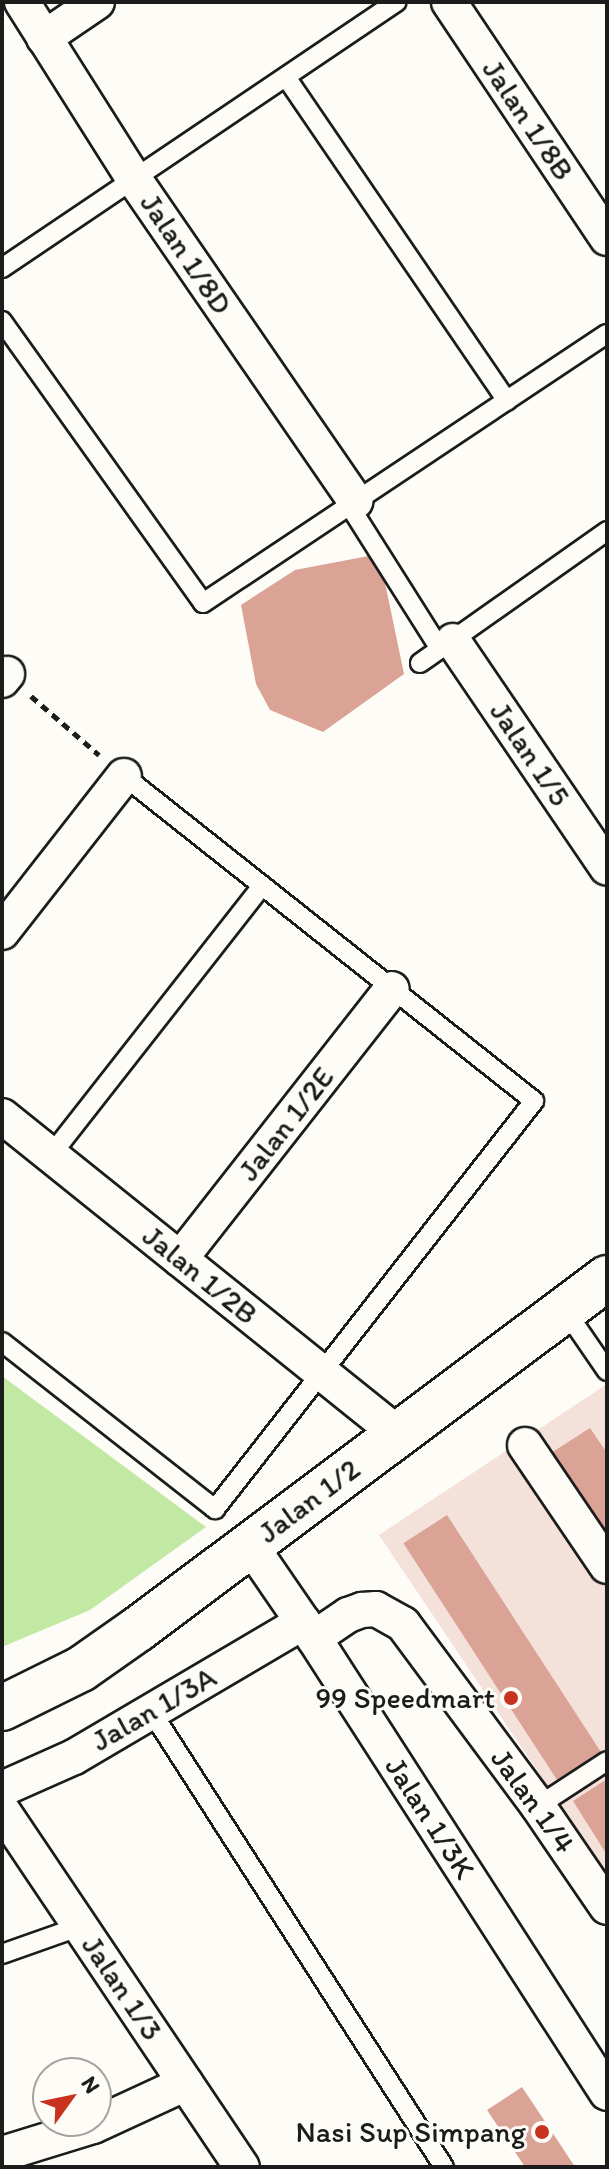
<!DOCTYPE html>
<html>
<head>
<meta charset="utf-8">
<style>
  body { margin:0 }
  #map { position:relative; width:609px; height:2169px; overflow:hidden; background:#fdfcf7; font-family:Itim,sans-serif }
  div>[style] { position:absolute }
  .built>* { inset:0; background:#f3e1da }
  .green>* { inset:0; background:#c2e9a4 }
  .building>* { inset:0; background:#dba296; transform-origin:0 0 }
  .path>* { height:5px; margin-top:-2.5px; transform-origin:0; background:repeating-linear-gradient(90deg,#1c1c1c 0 8px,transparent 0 14px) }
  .roads { filter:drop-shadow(2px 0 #1c1c1c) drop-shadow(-2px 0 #1c1c1c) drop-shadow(0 2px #1c1c1c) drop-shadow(0 -2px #1c1c1c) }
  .service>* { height:18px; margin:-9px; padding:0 9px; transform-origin:9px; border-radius:9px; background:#fdfcf7 }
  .minor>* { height:34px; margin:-17px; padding:0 17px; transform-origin:17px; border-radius:17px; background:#fdfcf7 }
  .tertiary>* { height:44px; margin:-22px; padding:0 22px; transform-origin:22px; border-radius:22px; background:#fdfcf7 }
  .dots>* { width:22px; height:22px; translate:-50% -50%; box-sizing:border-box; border:4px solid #fdfcf7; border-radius:50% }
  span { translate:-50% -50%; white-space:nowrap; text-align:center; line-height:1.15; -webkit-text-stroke:6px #fdfcf7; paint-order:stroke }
  .street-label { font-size:30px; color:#1c1c1c }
  .poi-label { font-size:30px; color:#1c1c1c }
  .right { translate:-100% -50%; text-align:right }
  .frame { position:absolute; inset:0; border:4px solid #1c1c1c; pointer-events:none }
  .north { position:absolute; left:32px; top:2057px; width:80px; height:80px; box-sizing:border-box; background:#fdfcf7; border:2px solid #a3a29f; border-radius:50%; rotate:57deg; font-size:22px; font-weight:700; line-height:32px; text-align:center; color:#1c1c1c }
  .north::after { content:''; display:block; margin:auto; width:28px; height:36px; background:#c8321e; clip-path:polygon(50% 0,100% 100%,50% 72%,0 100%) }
</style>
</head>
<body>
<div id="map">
  <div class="built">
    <div style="clip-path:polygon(607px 1384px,607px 1875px,379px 1535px)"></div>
  </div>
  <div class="green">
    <div style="clip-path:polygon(2px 1376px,206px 1527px,90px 1610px,2px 1647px)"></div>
  </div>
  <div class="building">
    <div style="clip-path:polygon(379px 554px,404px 674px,323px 732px,270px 710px,256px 684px,241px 605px,295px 570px)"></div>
    <div style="clip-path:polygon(590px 1428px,607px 1453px,607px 1536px,551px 1453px)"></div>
    <div style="left:447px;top:1515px;width:282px;height:52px;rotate:57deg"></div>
    <div style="clip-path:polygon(607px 1779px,607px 1855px,573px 1801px)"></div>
    <div style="clip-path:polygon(522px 2087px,558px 2141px,575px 2167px,525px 2167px,487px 2110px)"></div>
  </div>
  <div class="path">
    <div style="left:31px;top:696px;width:90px;rotate:40.9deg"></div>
  </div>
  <div class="roads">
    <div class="service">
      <div style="left:286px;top:77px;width:392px;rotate:55.7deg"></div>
      <div style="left:2px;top:268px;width:476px;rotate:-34deg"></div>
      <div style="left:2px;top:321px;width:346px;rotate:54.5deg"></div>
      <div style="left:203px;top:603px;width:485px;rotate:-33.7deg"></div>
      <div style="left:349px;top:505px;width:170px;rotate:57.7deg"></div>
      <div style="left:420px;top:663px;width:229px;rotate:-35.2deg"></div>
      <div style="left:51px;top:1155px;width:342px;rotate:-51.9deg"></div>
      <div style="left:565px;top:1310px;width:74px;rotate:55.5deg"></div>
      <div style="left:2px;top:1342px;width:271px;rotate:38.1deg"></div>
      <div style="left:215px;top:1509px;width:518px;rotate:-51.98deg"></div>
      <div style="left:534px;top:1101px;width:523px;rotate:-141.6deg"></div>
      <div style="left:151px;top:1711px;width:542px;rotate:57.28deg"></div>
      <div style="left:538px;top:1806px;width:82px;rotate:-33.1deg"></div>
      <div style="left:2px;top:1954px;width:84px;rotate:-19.5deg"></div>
    </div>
    <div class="minor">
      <div style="left:22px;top:2px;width:209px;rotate:57.7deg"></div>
      <div style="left:134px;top:179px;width:391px;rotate:55.5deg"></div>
      <div style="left:449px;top:2px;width:284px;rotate:56.2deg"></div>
      <div style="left:44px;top:38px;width:64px;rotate:-34.2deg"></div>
      <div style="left:453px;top:641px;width:274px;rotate:55.8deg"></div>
      <div style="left:2px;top:680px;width:8px;rotate:-50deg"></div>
      <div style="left:2px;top:932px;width:198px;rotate:-52deg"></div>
      <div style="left:2px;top:1116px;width:508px;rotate:38.77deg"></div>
      <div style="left:180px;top:1259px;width:343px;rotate:-51.9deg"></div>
      <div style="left:525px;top:1445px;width:146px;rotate:55.9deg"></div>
      <div style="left:250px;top:1545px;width:113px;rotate:55.5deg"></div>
      <div style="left:314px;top:1638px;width:541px;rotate:57.22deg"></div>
      <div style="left:314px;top:1638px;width:41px;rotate:-34.1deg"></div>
      <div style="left:348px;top:1615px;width:15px;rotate:-20deg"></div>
      <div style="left:362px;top:1610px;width:14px;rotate:-4deg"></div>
      <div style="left:376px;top:1609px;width:31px;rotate:29deg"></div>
      <div style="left:403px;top:1624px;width:227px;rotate:53.4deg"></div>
      <div style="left:538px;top:1806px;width:122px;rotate:55.7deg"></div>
      <div style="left:2px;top:1789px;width:79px;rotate:-24deg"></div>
      <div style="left:74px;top:1757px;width:266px;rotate:-30.5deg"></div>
      <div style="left:2px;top:1810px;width:430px;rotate:56.1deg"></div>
      <div style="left:2px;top:2154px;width:95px;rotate:-17.1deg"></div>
      <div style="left:93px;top:2126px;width:102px;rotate:-24.8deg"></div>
    </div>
    <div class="tertiary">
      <div style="left:2px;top:1708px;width:88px;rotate:-26.3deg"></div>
      <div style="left:81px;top:1669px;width:70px;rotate:-35.1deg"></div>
      <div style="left:138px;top:1629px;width:586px;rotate:-36.81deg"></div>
    </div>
  </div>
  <div class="dots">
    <div style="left:511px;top:1698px;background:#c8321e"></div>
    <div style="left:542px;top:2132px;background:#c8321e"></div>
  </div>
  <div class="street-label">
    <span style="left:528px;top:120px;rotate:56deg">Jalan 1/8B</span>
    <span style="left:186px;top:254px;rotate:56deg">Jalan 1/8D</span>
    <span style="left:530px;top:754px;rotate:56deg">Jalan 1/5</span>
    <span style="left:286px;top:1124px;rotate:-52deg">Jalan 1/2E</span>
    <span style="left:200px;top:1275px;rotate:39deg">Jalan 1/2B</span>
    <span style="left:309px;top:1501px;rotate:-37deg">Jalan 1/2</span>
    <span style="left:154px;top:1709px;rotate:-30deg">Jalan 1/3A</span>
    <span style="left:533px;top:1801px;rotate:54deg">Jalan 1/4</span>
    <span style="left:430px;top:1818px;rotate:57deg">Jalan 1/3K</span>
    <span style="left:122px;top:1988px;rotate:56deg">Jalan 1/3</span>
  </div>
  <div class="poi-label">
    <span class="right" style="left:495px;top:1698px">99 Speedmart</span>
    <span class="right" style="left:526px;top:2132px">Nasi Sup Simpang</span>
  </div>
  <div class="frame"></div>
  <div class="north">N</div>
</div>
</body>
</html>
